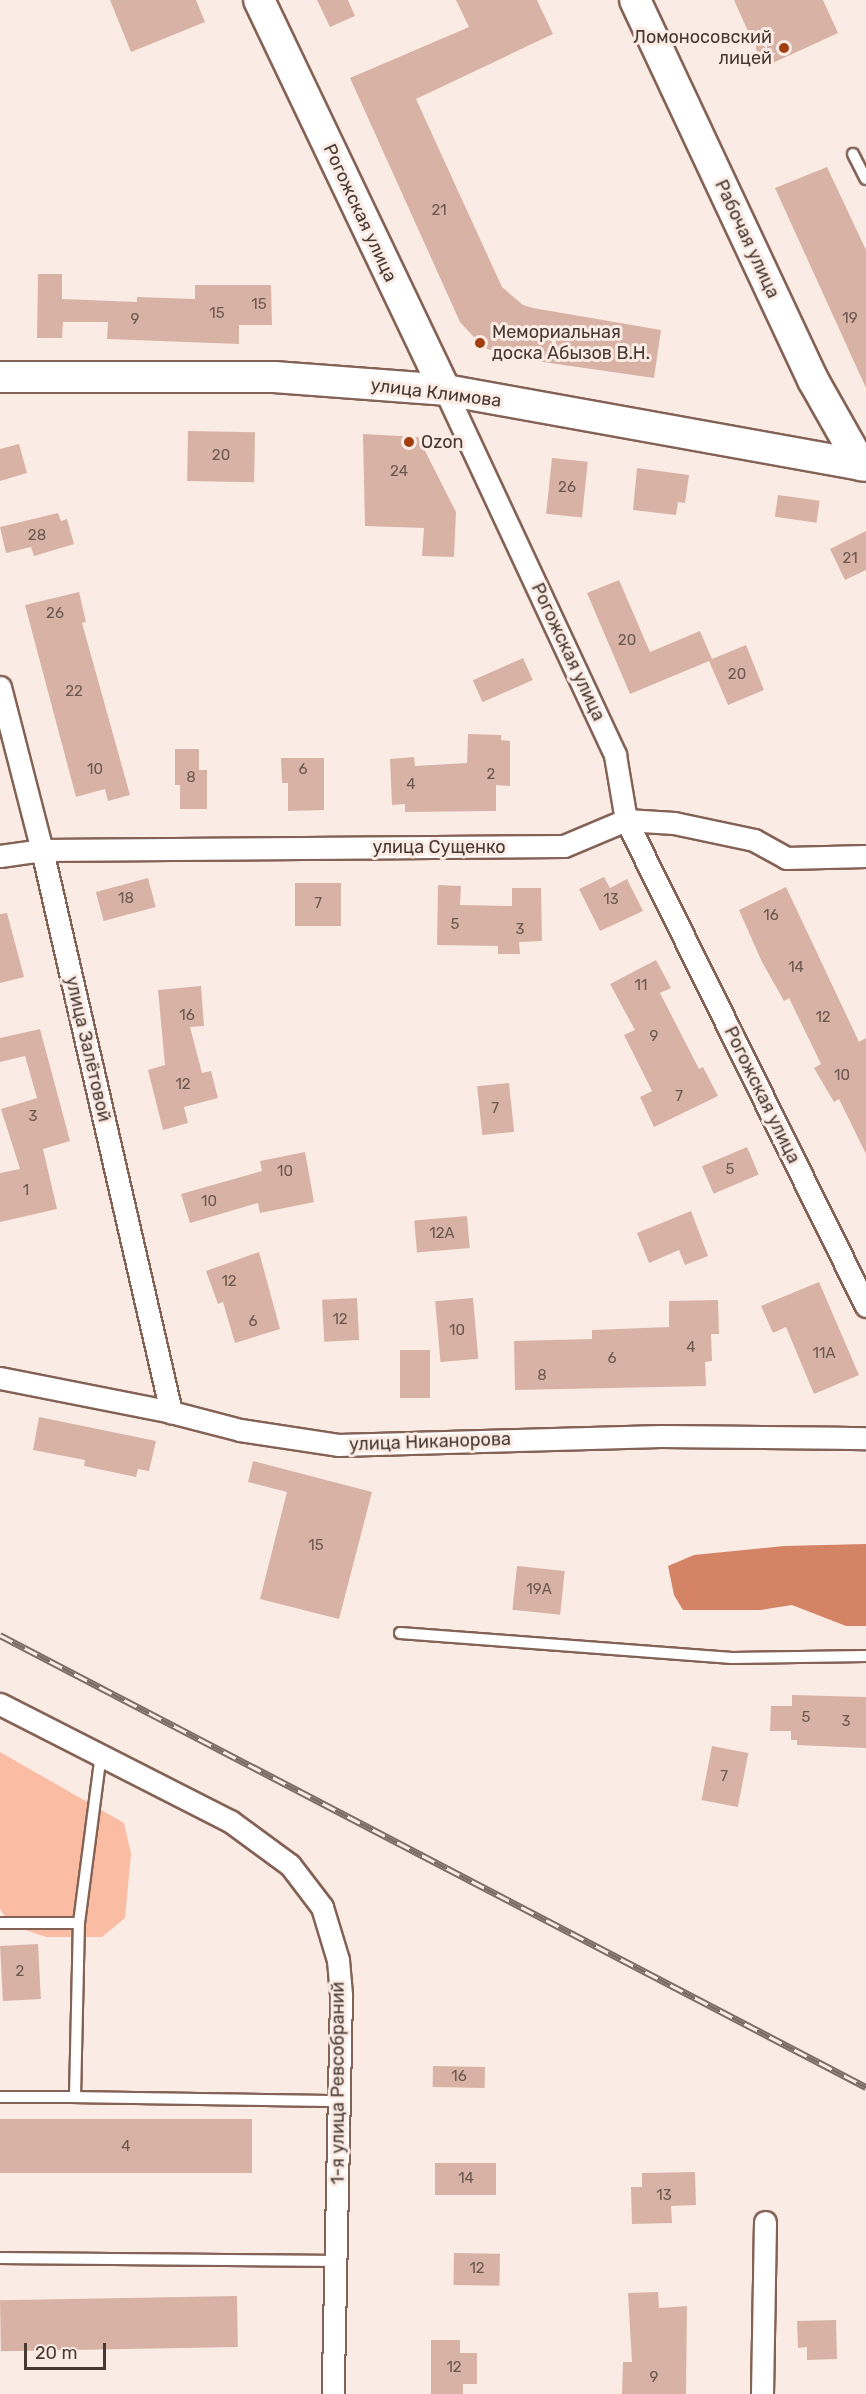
<!DOCTYPE html>
<html>
<head>
<meta charset="utf-8">
<style>
  body { margin:0 }
  #map { position:relative; width:866px; height:2394px; overflow:hidden; background:#fbebe5; font-family:Rubik,sans-serif }
  div>[style] { position:absolute }
  .green>* { inset:0; background:#fbbca4 }
  .water>* { inset:0; background:#d48365 }
  .building>* { inset:0; background:#d8b3a5; transform-origin:0 0 }
  .roads { filter:drop-shadow(2px 0 #846256) drop-shadow(-2px 0 #846256) drop-shadow(0 2px #846256) drop-shadow(0 -2px #846256) }
  .lane>* { height:10px; margin:-5px; padding:0 5px; transform-origin:5px; border-radius:5px; background:#fff }
  .street>* { height:21px; margin:-10.5px; padding:0 10.5px; transform-origin:10.5px; border-radius:10.5px; background:#fff }
  .secondary>* { height:30px; margin:-15px; padding:0 15px; transform-origin:15px; border-radius:15px; background:#fff }
  .rail>* { height:7px; margin-top:-3.5px; transform-origin:0; background:repeating-linear-gradient(90deg,#fbebe5 0 14px,#7c6d67 0 28px); box-sizing:border-box; border-block:2px solid #7c6d67 }
  .dots>* { width:16px; height:16px; translate:-50% -50%; box-sizing:border-box; border:3px solid #fbebe5; border-radius:50% }
  span { translate:-50% -50%; white-space:nowrap; text-align:center; line-height:1.15; -webkit-text-stroke:6px #fbebe5; paint-order:stroke }
  .number-label { font-size:15px; color:#6c5850 }
  .number-label span { -webkit-text-stroke-width:0 }
  .poi-label { font-size:18px; color:#483933 }
  .right { translate:-100% -50%; text-align:right }
  .left { translate:0 -50%; text-align:left }
  .street-label { font-size:18px; color:#483933 }
  .scale { position:absolute; left:24px; top:2343px; width:82px; height:27px; box-sizing:border-box; border:3px solid #483933; border-top:0; padding-left:8px; font-size:18px; line-height:21px; white-space:nowrap; color:#483933; -webkit-text-stroke:4px #fbebe5; paint-order:stroke }
</style>
</head>
<body>
<div id="map">
  <div class="green">
    <div style="clip-path:polygon(0 1752px,124px 1823px,131px 1854px,125px 1918px,102px 1937px,46px 1937px,11px 1925px,0 1909px)"></div>
  </div>
  <div class="water">
    <div style="clip-path:polygon(866px 1544px,866px 1626px,846px 1626px,792px 1605px,761px 1610px,683px 1610px,674px 1595px,668px 1566px,694px 1555px,784px 1546px)"></div>
  </div>
  <div class="building">
    <div style="clip-path:polygon(110px 0,196px 0,205px 22px,131px 52px)"></div>
    <div style="clip-path:polygon(317px 0,348px 0,355px 16px,330px 27px)"></div>
    <div style="clip-path:polygon(456px 0,537px 0,553px 34px,416px 99px,502px 287px,523px 305px,533px 308px,661px 330px,654px 378px,508px 357px,483px 347px,460px 322px,350px 78px,469px 27px)"></div>
    <div style="clip-path:polygon(734px 0,823px 0,838px 33px,764px 67px)"></div>
    <div style="clip-path:polygon(827px 167px,866px 250px,866px 388px,775px 188px)"></div>
    <div style="clip-path:polygon(38px 274px,62px 274px,62px 299px,137px 302px,137px 297px,195px 299px,195px 285px,271px 285px,272px 325px,239px 325px,239px 344px,107px 339px,108px 322px,63px 322px,62px 338px,37px 338px)"></div>
    <div style="left:188px;top:431px;width:67px;height:50px;rotate:1deg"></div>
    <div style="clip-path:polygon(363px 434px,418px 437px,456px 512px,454px 557px,422px 556px,424px 528px,365px 526px)"></div>
    <div style="clip-path:polygon(19px 444px,27px 473px,0 481px,0 449px)"></div>
    <div style="left:552px;top:458px;width:36px;height:56px;rotate:6deg"></div>
    <div style="clip-path:polygon(637px 468px,689px 475px,685px 503px,678px 502px,676px 515px,633px 510px)"></div>
    <div style="left:778px;top:495px;width:42px;height:22px;rotate:8deg"></div>
    <div style="clip-path:polygon(58px 513px,61px 521px,67px 519px,74px 544px,34px 556px,31px 547px,6px 553px,0 527px)"></div>
    <div style="clip-path:polygon(866px 531px,866px 570px,845px 580px,830px 549px)"></div>
    <div style="clip-path:polygon(619px 580px,650px 652px,700px 631px,712px 659px,746px 645px,764px 690px,728px 705px,709px 661px,630px 694px,587px 593px)"></div>
    <div style="clip-path:polygon(79px 592px,86px 622px,82px 623px,130px 795px,108px 801px,105px 789px,76px 797px,25px 605px)"></div>
    <div style="left:523px;top:658px;width:24px;height:55px;rotate:66deg"></div>
    <div style="clip-path:polygon(468px 734px,501px 735px,501px 740px,510px 741px,510px 786px,496px 785px,496px 811px,405px 812px,405px 804px,392px 805px,390px 759px,414px 757px,415px 766px,467px 763px)"></div>
    <div style="clip-path:polygon(175px 749px,199px 749px,199px 770px,207px 770px,207px 809px,180px 809px,180px 785px,175px 785px)"></div>
    <div style="clip-path:polygon(281px 758px,324px 758px,324px 810px,288px 811px,288px 783px,282px 783px)"></div>
    <div style="clip-path:polygon(604px 877px,610px 888px,627px 879px,643px 911px,600px 931px,579px 889px)"></div>
    <div style="left:148px;top:878px;width:30px;height:54px;rotate:75deg"></div>
    <div style="left:295px;top:883px;width:46px;height:43px"></div>
    <div style="clip-path:polygon(438px 885px,461px 886px,460px 905px,512px 906px,512px 888px,541px 888px,542px 941px,519px 942px,520px 954px,498px 954px,498px 946px,437px 945px)"></div>
    <div style="clip-path:polygon(786px 887px,859px 1042px,866px 1038px,866px 1154px,839px 1099px,834px 1102px,814px 1068px,821px 1064px,789px 998px,784px 1001px,762px 962px,739px 910px)"></div>
    <div style="clip-path:polygon(7px 913px,24px 977px,0 983px,0 914px)"></div>
    <div style="clip-path:polygon(656px 960px,671px 988px,660px 993px,699px 1069px,703px 1067px,718px 1096px,654px 1127px,640px 1097px,652px 1091px,624px 1035px,635px 1030px,610px 984px)"></div>
    <div style="clip-path:polygon(201px 986px,204px 1026px,190px 1027px,202px 1073px,211px 1071px,218px 1098px,184px 1107px,188px 1123px,163px 1130px,148px 1070px,165px 1065px,158px 990px)"></div>
    <div style="clip-path:polygon(40px 1029px,70px 1141px,43px 1149px,57px 1209px,0 1222px,0 1173px,20px 1169px,1px 1109px,37px 1098px,25px 1056px,0 1062px,0 1038px)"></div>
    <div style="left:509px;top:1083px;width:49px;height:32px;rotate:84deg"></div>
    <div style="left:747px;top:1147px;width:30px;height:49px;rotate:67deg"></div>
    <div style="clip-path:polygon(305px 1152px,314px 1202px,260px 1213px,258px 1203px,190px 1223px,181px 1194px,262px 1171px,260px 1161px)"></div>
    <div style="clip-path:polygon(691px 1211px,708px 1256px,685px 1265px,679px 1250px,649px 1263px,637px 1233px)"></div>
    <div style="left:467px;top:1216px;width:32px;height:53px;rotate:85deg"></div>
    <div style="clip-path:polygon(259px 1252px,280px 1329px,235px 1343px,223px 1302px,218px 1304px,206px 1271px)"></div>
    <div style="clip-path:polygon(819px 1282px,859px 1375px,814px 1394px,786px 1327px,773px 1333px,761px 1306px)"></div>
    <div style="left:357px;top:1298px;width:42px;height:35px;rotate:87deg"></div>
    <div style="left:473px;top:1298px;width:61px;height:38px;rotate:85deg"></div>
    <div style="clip-path:polygon(718px 1300px,719px 1334px,711px 1334px,712px 1361px,705px 1362px,706px 1386px,515px 1390px,514px 1341px,592px 1339px,592px 1330px,669px 1327px,669px 1301px)"></div>
    <div style="left:400px;top:1350px;width:30px;height:48px"></div>
    <div style="clip-path:polygon(39px 1417px,156px 1441px,149px 1471px,138px 1469px,136px 1477px,84px 1466px,85px 1460px,33px 1450px)"></div>
    <div style="clip-path:polygon(253px 1461px,372px 1492px,339px 1619px,260px 1599px,287px 1492px,248px 1482px)"></div>
    <div style="left:517px;top:1566px;width:48px;height:44px;rotate:6deg"></div>
    <div style="clip-path:polygon(792px 1695px,866px 1697px,866px 1748px,797px 1745px,797px 1740px,791px 1740px,791px 1731px,770px 1731px,771px 1706px,792px 1706px)"></div>
    <div style="left:712px;top:1746px;width:37px;height:55px;rotate:11deg"></div>
    <div style="left:38px;top:1944px;width:55px;height:38px;rotate:87deg"></div>
    <div style="left:433px;top:2066px;width:52px;height:21px;rotate:1deg"></div>
    <div style="left:252px;top:2119px;width:54px;height:252px;rotate:90deg"></div>
    <div style="left:496px;top:2163px;width:32px;height:61px;rotate:90deg"></div>
    <div style="clip-path:polygon(695px 2172px,696px 2205px,671px 2206px,672px 2223px,632px 2224px,631px 2187px,642px 2187px,642px 2173px)"></div>
    <div style="left:454px;top:2253px;width:46px;height:32px;rotate:1deg"></div>
    <div style="clip-path:polygon(658px 2292px,659px 2308px,687px 2306px,686px 2394px,622px 2394px,623px 2362px,632px 2362px,628px 2293px)"></div>
    <div style="left:237px;top:2296px;width:51px;height:237px;rotate:89deg"></div>
    <div style="clip-path:polygon(836px 2320px,837px 2359px,807px 2360px,807px 2347px,798px 2348px,797px 2321px)"></div>
    <div style="clip-path:polygon(431px 2340px,460px 2340px,460px 2353px,477px 2353px,477px 2384px,463px 2384px,463px 2394px,431px 2394px)"></div>
  </div>
  <div class="roads">
    <div class="lane">
      <div style="left:853px;top:154px;width:28px;rotate:63deg"></div>
      <div style="left:400px;top:1633px;width:333px;rotate:4.3deg"></div>
      <div style="left:732px;top:1658px;width:134px;rotate:-0.9deg"></div>
      <div style="left:0;top:1923px;width:79px"></div>
      <div style="left:0;top:2097px;width:75px"></div>
      <div style="left:75px;top:2097px;width:174px;rotate:-88.7deg"></div>
      <div style="left:79px;top:1923px;width:170px;rotate:-82.6deg"></div>
      <div style="left:75px;top:2097px;width:265px;rotate:0.9deg"></div>
      <div style="left:0;top:2258px;width:336px;rotate:0.5deg"></div>
    </div>
    <div class="street">
      <div style="left:445px;top:390px;width:403px;rotate:65deg"></div>
      <div style="left:615px;top:755px;width:66px;rotate:80.4deg"></div>
      <div style="left:626px;top:820px;width:542px;rotate:63.72deg"></div>
      <div style="left:0;top:687px;width:168px;rotate:75.6deg"></div>
      <div style="left:42px;top:850px;width:577px;rotate:77.07deg"></div>
      <div style="left:0;top:856px;width:42px;rotate:-8.1deg"></div>
      <div style="left:42px;top:850px;width:522px;rotate:-0.44deg"></div>
      <div style="left:564px;top:846px;width:67px;rotate:-22.8deg"></div>
      <div style="left:626px;top:820px;width:48px;rotate:3.6deg"></div>
      <div style="left:674px;top:823px;width:82px;rotate:12deg"></div>
      <div style="left:754px;top:840px;width:37px;rotate:29deg"></div>
      <div style="left:786px;top:858px;width:80px;rotate:-1.4deg"></div>
      <div style="left:0;top:1378px;width:174px;rotate:11.2deg"></div>
      <div style="left:171px;top:1412px;width:71px;rotate:14.6deg"></div>
      <div style="left:240px;top:1430px;width:99px;rotate:8.7deg"></div>
      <div style="left:338px;top:1445px;width:323px;rotate:-1.6deg"></div>
      <div style="left:661px;top:1436px;width:205px;rotate:0.6deg"></div>
      <div style="left:0;top:1704px;width:258px;rotate:27deg"></div>
      <div style="left:230px;top:1821px;width:74px;rotate:36.3deg"></div>
      <div style="left:290px;top:1865px;width:53px;rotate:52.7deg"></div>
      <div style="left:322px;top:1907px;width:55px;rotate:73.2deg"></div>
      <div style="left:338px;top:1960px;width:36px;rotate:85deg"></div>
      <div style="left:341px;top:1996px;width:398px;rotate:91.2deg"></div>
      <div style="left:762px;top:2394px;width:172px;rotate:-89deg"></div>
    </div>
    <div class="secondary">
      <div style="left:259px;top:0;width:432px;rotate:64.5deg"></div>
      <div style="left:635px;top:0;width:420px;rotate:64.9deg"></div>
      <div style="left:813px;top:380px;width:98px;rotate:60.5deg"></div>
      <div style="left:0;top:377px;width:274px"></div>
      <div style="left:274px;top:377px;width:171px;rotate:4.3deg"></div>
      <div style="left:445px;top:390px;width:428px;rotate:10.2deg"></div>
    </div>
  </div>
  <div class="rail">
    <div style="left:0;top:1635px;width:977px;rotate:27.56deg"></div>
  </div>
  <div class="dots">
    <div style="left:784px;top:48px;background:#a23d0d"></div>
    <div style="left:480px;top:343px;background:#a23d0d"></div>
    <div style="left:409px;top:442px;background:#a23d0d"></div>
  </div>
  <div class="number-label">
    <span style="left:439px;top:211px">21</span>
    <span style="left:259px;top:305px">15</span>
    <span style="left:217px;top:314px">15</span>
    <span style="left:850px;top:319px">19</span>
    <span style="left:135px;top:320px">9</span>
    <span style="left:221px;top:456px">20</span>
    <span style="left:399px;top:472px">24</span>
    <span style="left:567px;top:488px">26</span>
    <span style="left:37px;top:536px">28</span>
    <span style="left:850px;top:559px">21</span>
    <span style="left:55px;top:614px">26</span>
    <span style="left:627px;top:641px">20</span>
    <span style="left:737px;top:675px">20</span>
    <span style="left:74px;top:692px">22</span>
    <span style="left:95px;top:770px">10</span>
    <span style="left:303px;top:770px">6</span>
    <span style="left:491px;top:775px">2</span>
    <span style="left:191px;top:778px">8</span>
    <span style="left:411px;top:785px">4</span>
    <span style="left:126px;top:899px">18</span>
    <span style="left:611px;top:900px">13</span>
    <span style="left:318px;top:904px">7</span>
    <span style="left:771px;top:916px">16</span>
    <span style="left:455px;top:925px">5</span>
    <span style="left:520px;top:930px">3</span>
    <span style="left:796px;top:968px">14</span>
    <span style="left:641px;top:986px">11</span>
    <span style="left:187px;top:1016px">16</span>
    <span style="left:823px;top:1018px">12</span>
    <span style="left:654px;top:1037px">9</span>
    <span style="left:842px;top:1076px">10</span>
    <span style="left:183px;top:1085px">12</span>
    <span style="left:679px;top:1097px">7</span>
    <span style="left:495px;top:1109px">7</span>
    <span style="left:33px;top:1117px">3</span>
    <span style="left:730px;top:1170px">5</span>
    <span style="left:285px;top:1172px">10</span>
    <span style="left:26px;top:1191px">1</span>
    <span style="left:209px;top:1202px">10</span>
    <span style="left:442px;top:1234px">12А</span>
    <span style="left:229px;top:1282px">12</span>
    <span style="left:340px;top:1320px">12</span>
    <span style="left:253px;top:1322px">6</span>
    <span style="left:457px;top:1331px">10</span>
    <span style="left:691px;top:1348px">4</span>
    <span style="left:824px;top:1354px">11А</span>
    <span style="left:612px;top:1359px">6</span>
    <span style="left:542px;top:1376px">8</span>
    <span style="left:316px;top:1546px">15</span>
    <span style="left:539px;top:1590px">19А</span>
    <span style="left:806px;top:1718px">5</span>
    <span style="left:846px;top:1722px">3</span>
    <span style="left:724px;top:1777px">7</span>
    <span style="left:20px;top:1972px">2</span>
    <span style="left:459px;top:2077px">16</span>
    <span style="left:126px;top:2147px">4</span>
    <span style="left:466px;top:2179px">14</span>
    <span style="left:664px;top:2196px">13</span>
    <span style="left:477px;top:2269px">12</span>
    <span style="left:454px;top:2368px">12</span>
    <span style="left:654px;top:2378px">9</span>
  </div>
  <div class="poi-label">
    <span class="right" style="left:772px;top:48px">Ломоносовский<br>лицей</span>
    <span class="left" style="left:492px;top:343px">Мемориальная<br>доска Абызов В.Н.</span>
    <span class="left" style="left:421px;top:442px">Ozon</span>
  </div>
  <div class="street-label">
    <span style="left:360px;top:213px;rotate:65deg">Рогожская улица</span>
    <span style="left:747px;top:239px;rotate:65deg">Рабочая улица</span>
    <span style="left:436px;top:393px;rotate:7deg">улица Климова</span>
    <span style="left:568px;top:652px;rotate:65deg">Рогожская улица</span>
    <span style="left:439px;top:847px">улица Сущенко</span>
    <span style="left:88px;top:1049px;rotate:77deg">улица Залётовой</span>
    <span style="left:762px;top:1095px;rotate:64deg">Рогожская улица</span>
    <span style="left:430px;top:1442px;rotate:-2deg">улица Никанорова</span>
    <span style="left:338px;top:2083px;rotate:-90deg">1-я улица Ревсобраний</span>
  </div>
  <div class="scale">20 m</div>
</div>
</body>
</html>
